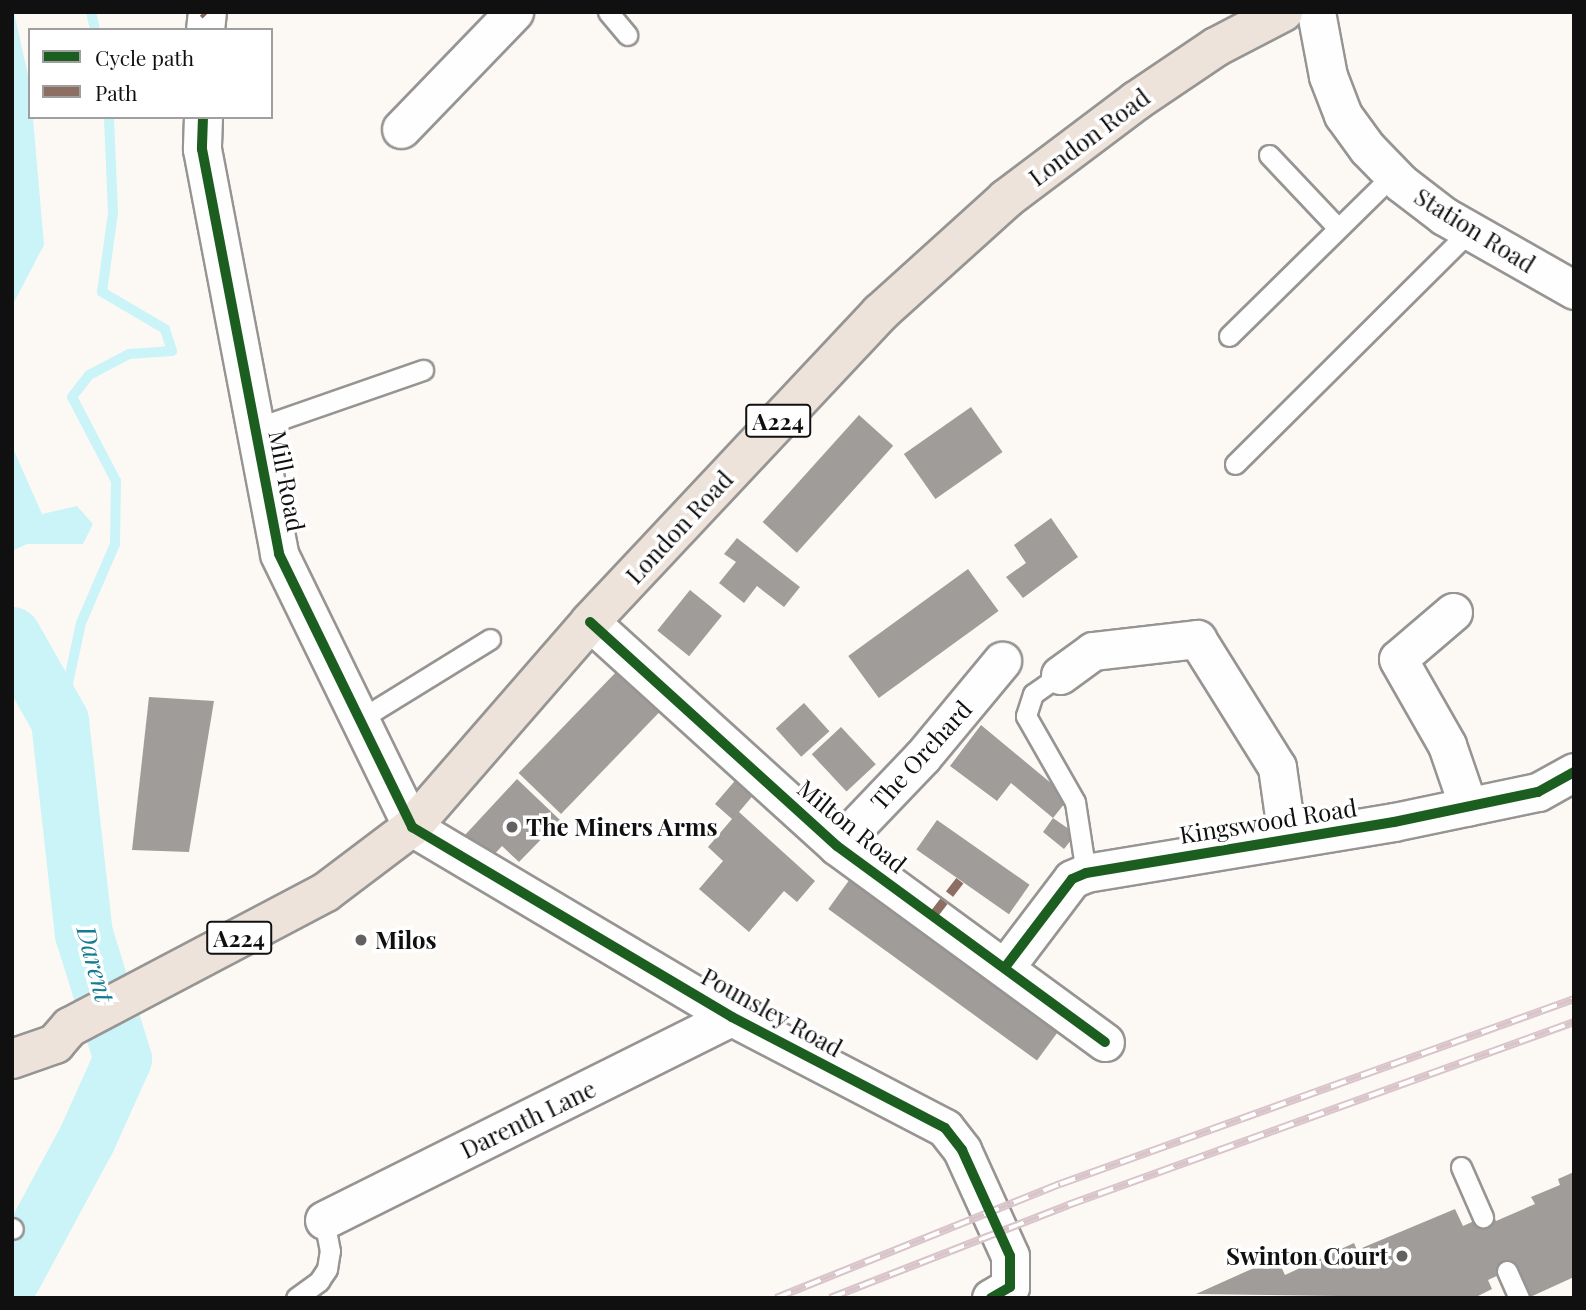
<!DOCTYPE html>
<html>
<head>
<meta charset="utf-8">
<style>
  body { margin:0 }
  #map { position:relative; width:1586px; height:1310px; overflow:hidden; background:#fcf9f5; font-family:"Playfair Display",serif }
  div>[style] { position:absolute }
  .water>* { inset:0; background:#caf4f8 }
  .stream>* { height:10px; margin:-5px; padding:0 5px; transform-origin:5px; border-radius:5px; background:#caf4f8 }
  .river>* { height:58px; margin:-29px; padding:0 29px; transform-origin:29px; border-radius:29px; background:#caf4f8 }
  .building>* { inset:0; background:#a09c9a; transform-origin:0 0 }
  .roads { filter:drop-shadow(2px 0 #969593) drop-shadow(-2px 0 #969593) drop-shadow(0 2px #969593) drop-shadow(0 -2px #969593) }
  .service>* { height:19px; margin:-9.5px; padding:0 9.5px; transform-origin:9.5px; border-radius:9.5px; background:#fffefe }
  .minor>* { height:37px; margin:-18.5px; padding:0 18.5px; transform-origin:18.5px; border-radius:18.5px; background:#fffefe }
  .primary>* { height:38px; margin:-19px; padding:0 19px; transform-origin:19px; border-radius:19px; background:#ede3da }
  .rail>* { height:8px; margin-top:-4px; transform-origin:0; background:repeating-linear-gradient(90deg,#fff 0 16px,#d9c4ca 0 32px); box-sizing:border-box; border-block:2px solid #d9c4ca }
  .quiet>* { height:9px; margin-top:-4.5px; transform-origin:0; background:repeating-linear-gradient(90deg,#8d6e63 0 18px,transparent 0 27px) }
  .cycleway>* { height:10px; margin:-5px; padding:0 5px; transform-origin:5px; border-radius:5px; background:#1b5e20 }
  .dots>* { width:19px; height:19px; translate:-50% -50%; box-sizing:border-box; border:4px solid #fff; border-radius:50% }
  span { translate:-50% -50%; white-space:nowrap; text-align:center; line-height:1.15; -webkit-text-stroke:7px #fff; paint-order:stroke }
  .shield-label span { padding:2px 5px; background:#fff; border:2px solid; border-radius:5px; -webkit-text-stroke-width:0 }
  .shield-label { font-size:23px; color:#101010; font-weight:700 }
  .street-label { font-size:24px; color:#101010 }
  .poi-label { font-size:24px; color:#101010; font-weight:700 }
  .left { translate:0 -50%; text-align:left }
  .right { translate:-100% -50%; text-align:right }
  .water-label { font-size:26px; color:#137c91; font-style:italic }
  .frame { position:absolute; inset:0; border:14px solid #101010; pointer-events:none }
  .legend { position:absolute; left:28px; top:28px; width:245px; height:91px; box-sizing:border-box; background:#fff; border:2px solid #9f9f9f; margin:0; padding:9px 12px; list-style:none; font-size:21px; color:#101010 }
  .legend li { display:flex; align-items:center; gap:14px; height:35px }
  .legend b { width:35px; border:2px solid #9f9f9f }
</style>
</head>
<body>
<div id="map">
  <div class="water">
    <div style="clip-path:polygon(14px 12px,30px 84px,44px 245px,12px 306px)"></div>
    <div style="clip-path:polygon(12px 446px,42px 514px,77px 506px,93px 524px,83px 544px,27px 544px,12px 551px)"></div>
  </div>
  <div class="stream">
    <div style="left:91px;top:12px;width:18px;rotate:77deg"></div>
    <div style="left:60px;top:721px;width:100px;rotate:-77.9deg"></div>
    <div style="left:81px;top:623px;width:86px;rotate:-66.7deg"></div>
    <div style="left:115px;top:544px;width:63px;rotate:-89.1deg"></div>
    <div style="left:116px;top:481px;width:95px;rotate:-117.6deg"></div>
    <div style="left:72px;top:397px;width:28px;rotate:-52deg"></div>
    <div style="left:89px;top:375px;width:45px;rotate:-27.7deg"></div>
    <div style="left:129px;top:354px;width:43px;rotate:-4deg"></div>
    <div style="left:172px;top:351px;width:23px;rotate:-108deg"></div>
    <div style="left:165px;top:329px;width:73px;rotate:-149.6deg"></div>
    <div style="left:102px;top:292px;width:80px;rotate:-82.1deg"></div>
    <div style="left:113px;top:213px;width:96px;rotate:-92.4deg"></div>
  </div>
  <div class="river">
    <div style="left:12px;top:636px;width:98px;rotate:60.5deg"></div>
    <div style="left:60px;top:721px;width:214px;rotate:83.6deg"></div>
    <div style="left:84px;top:934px;width:131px;rotate:72.7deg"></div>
    <div style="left:123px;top:1059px;width:88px;rotate:114.2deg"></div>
    <div style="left:87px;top:1139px;width:158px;rotate:118.3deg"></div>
  </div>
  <div class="building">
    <div style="left:971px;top:407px;width:55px;height:82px;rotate:55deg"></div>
    <div style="left:859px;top:415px;width:46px;height:144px;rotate:42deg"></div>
    <div style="clip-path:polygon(1051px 518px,1078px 557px,1023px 598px,1006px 577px,1026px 563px,1014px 545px)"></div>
    <div style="clip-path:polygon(737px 538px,800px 587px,784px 607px,757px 586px,744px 603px,719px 583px,736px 562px,724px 554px)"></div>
    <div style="left:968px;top:569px;width:52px;height:148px;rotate:54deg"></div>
    <div style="left:690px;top:590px;width:41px;height:52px;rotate:39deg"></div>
    <div style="left:620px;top:668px;width:59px;height:146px;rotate:44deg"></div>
    <div style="clip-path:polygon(149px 697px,214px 701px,189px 852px,132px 850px)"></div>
    <div style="left:804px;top:703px;width:38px;height:38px;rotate:48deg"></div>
    <div style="clip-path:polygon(981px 725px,1069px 798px,1053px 818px,1076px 834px,1064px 849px,1043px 832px,1053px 818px,1011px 783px,997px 801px,950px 766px)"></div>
    <div style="left:841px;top:727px;width:51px;height:40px;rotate:47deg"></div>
    <div style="clip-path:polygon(739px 776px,756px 792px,739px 812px,815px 881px,797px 902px,784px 891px,749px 932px,699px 889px,723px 861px,708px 847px,732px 819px,715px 804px)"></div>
    <div style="clip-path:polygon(517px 779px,560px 820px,519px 862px,502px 846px,490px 859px,465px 835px)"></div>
    <div style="left:937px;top:820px;width:113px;height:36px;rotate:35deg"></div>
    <div style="left:850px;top:879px;width:258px;height:37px;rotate:36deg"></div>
    <div style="clip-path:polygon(1574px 1172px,1574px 1277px,1528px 1298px,1514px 1268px,1488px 1280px,1492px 1289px,1474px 1298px,1196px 1294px,1265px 1263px,1267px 1267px,1279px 1262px,1285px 1275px,1354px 1243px,1357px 1250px,1455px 1209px,1463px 1226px,1492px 1213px,1496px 1221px,1535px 1204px,1531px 1197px,1560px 1185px,1558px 1179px)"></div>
  </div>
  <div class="roads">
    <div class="service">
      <div style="left:608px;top:12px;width:30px;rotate:50deg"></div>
      <div style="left:1269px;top:155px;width:100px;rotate:46.6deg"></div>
      <div style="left:1229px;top:336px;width:230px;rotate:-44.5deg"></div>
      <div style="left:256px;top:428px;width:177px;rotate:-19.2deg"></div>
      <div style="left:1235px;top:464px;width:331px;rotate:-44.8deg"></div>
      <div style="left:1060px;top:675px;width:33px;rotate:145deg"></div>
      <div style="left:1033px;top:694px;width:23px;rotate:108deg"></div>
      <div style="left:1026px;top:716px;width:99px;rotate:60.3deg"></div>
      <div style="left:1075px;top:802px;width:72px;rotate:81.2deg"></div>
      <div style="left:359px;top:720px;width:154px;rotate:-31.7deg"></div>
      <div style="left:1461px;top:1167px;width:55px;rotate:66.3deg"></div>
      <div style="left:12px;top:1228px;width:1px;rotate:45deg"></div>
      <div style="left:1507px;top:1271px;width:30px;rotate:66deg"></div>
      <div style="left:296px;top:1298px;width:29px;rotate:-36deg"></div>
      <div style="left:319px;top:1281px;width:14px;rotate:-56deg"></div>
      <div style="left:327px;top:1269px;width:18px;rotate:-81deg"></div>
      <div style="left:330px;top:1251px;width:32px;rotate:-101deg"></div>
    </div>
    <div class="minor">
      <div style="left:1316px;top:12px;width:65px;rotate:79.4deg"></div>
      <div style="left:1328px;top:76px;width:42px;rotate:69deg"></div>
      <div style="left:1343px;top:115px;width:41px;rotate:54deg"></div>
      <div style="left:1367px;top:148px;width:49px;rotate:45.8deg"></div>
      <div style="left:1401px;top:183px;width:54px;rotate:37.5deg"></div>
      <div style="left:1444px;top:216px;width:150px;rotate:29.6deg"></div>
      <div style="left:205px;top:30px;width:18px;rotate:-84deg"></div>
      <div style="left:203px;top:117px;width:32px;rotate:92deg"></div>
      <div style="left:202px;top:149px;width:412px;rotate:79.2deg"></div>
      <div style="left:279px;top:554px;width:304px;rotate:64deg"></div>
      <div style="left:412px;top:827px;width:372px;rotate:30.7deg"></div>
      <div style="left:732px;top:1017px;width:240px;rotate:27.5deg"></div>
      <div style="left:945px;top:1128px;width:28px;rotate:52deg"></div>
      <div style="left:962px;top:1150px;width:116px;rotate:65.6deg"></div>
      <div style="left:1010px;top:1256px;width:31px;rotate:90deg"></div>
      <div style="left:1010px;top:1287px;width:22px;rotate:150deg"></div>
      <div style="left:401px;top:129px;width:163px;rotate:-46deg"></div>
      <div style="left:1453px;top:612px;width:72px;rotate:139.5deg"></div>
      <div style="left:1398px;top:659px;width:99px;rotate:60.3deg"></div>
      <div style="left:1447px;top:745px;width:65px;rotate:71deg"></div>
      <div style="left:590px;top:622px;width:333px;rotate:42.2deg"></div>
      <div style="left:837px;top:846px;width:332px;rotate:36.2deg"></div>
      <div style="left:1060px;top:675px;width:41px;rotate:-36deg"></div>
      <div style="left:1093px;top:651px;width:105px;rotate:-6.6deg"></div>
      <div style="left:1197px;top:639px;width:151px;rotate:58deg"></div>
      <div style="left:1277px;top:767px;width:71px;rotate:81.9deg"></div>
      <div style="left:837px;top:846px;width:124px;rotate:-46.3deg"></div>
      <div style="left:923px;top:756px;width:124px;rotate:-50.3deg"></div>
      <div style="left:1006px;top:966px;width:109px;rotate:-52.8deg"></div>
      <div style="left:1072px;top:879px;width:15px;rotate:-23deg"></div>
      <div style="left:1086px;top:873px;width:312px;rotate:-9.4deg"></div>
      <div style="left:1394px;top:822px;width:147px;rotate:-11.8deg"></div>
      <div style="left:1538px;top:792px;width:41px;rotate:-29.1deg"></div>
      <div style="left:324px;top:1220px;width:456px;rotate:-26.5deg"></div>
    </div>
    <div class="primary">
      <div style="left:12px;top:1059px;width:46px;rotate:-19.2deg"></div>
      <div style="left:55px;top:1044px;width:23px;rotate:-49deg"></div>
      <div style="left:70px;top:1027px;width:289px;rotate:-27.8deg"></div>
      <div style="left:326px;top:892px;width:108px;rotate:-37.1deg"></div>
      <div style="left:412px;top:827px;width:271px;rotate:-49deg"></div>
      <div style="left:590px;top:622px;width:424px;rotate:-46.8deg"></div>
      <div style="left:880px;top:313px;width:170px;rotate:-42.1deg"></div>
      <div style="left:1006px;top:199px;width:163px;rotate:-37deg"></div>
      <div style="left:1136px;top:101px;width:97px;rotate:-34deg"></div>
      <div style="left:1216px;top:47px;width:76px;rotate:-27.6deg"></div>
    </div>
  </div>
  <div class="rail">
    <div style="left:776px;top:1298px;width:306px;rotate:-21.9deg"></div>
    <div style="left:1060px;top:1184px;width:546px;rotate:-19.79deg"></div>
    <div style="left:830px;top:1298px;width:256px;rotate:-21.3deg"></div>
    <div style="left:1068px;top:1205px;width:538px;rotate:-19.88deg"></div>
  </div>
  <div class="quiet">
    <div style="left:203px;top:12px;width:4px;rotate:45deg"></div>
    <div style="left:933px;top:915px;width:44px;rotate:-52.4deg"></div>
  </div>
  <div class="cycleway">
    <div style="left:203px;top:117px;width:32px;rotate:92deg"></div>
    <div style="left:202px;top:149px;width:412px;rotate:79.2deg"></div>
    <div style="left:279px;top:554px;width:304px;rotate:64deg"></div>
    <div style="left:412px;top:827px;width:372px;rotate:30.7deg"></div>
    <div style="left:732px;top:1017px;width:240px;rotate:27.5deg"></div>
    <div style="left:945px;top:1128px;width:28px;rotate:52deg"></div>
    <div style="left:962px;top:1150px;width:116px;rotate:65.6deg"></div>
    <div style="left:1010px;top:1256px;width:31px;rotate:90deg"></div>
    <div style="left:1010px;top:1287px;width:22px;rotate:150deg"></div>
    <div style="left:590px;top:622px;width:333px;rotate:42.2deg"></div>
    <div style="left:837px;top:846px;width:332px;rotate:36.2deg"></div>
    <div style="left:1006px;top:966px;width:109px;rotate:-52.8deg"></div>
    <div style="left:1072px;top:879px;width:15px;rotate:-23deg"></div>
    <div style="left:1086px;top:873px;width:312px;rotate:-9.4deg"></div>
    <div style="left:1394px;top:822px;width:147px;rotate:-11.8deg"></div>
    <div style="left:1538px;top:792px;width:41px;rotate:-29.1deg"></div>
  </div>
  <div class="dots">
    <div style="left:512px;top:827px;background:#636260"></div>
    <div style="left:361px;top:940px;background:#636260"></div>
    <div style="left:1402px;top:1256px;background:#636260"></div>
  </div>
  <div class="shield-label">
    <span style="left:778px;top:421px">A224</span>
    <span style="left:239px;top:938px">A224</span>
  </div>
  <div class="street-label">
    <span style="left:1089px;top:137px;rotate:-37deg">London Road</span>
    <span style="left:1475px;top:230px;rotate:32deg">Station Road</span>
    <span style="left:287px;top:481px;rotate:79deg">Mill Road</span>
    <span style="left:679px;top:527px;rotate:-47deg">London Road</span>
    <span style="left:921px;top:755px;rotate:-48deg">The Orchard</span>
    <span style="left:1268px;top:821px;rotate:-9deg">Kingswood Road</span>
    <span style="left:852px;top:826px;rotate:39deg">Milton Road</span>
    <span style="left:772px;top:1012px;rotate:29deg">Pounsley Road</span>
    <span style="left:528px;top:1119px;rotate:-26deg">Darenth Lane</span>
  </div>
  <div class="poi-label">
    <span class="left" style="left:526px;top:827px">The Miners Arms</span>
    <span class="left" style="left:375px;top:940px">Milos</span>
    <span class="right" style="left:1388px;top:1256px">Swinton Court</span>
  </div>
  <div class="water-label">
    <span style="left:96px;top:964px;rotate:75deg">Darent</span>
  </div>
  <div class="frame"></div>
  <ul class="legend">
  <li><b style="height:9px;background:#1b5e20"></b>Cycle path</li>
  <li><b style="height:9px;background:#8d6e63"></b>Path</li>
  </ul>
</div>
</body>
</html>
